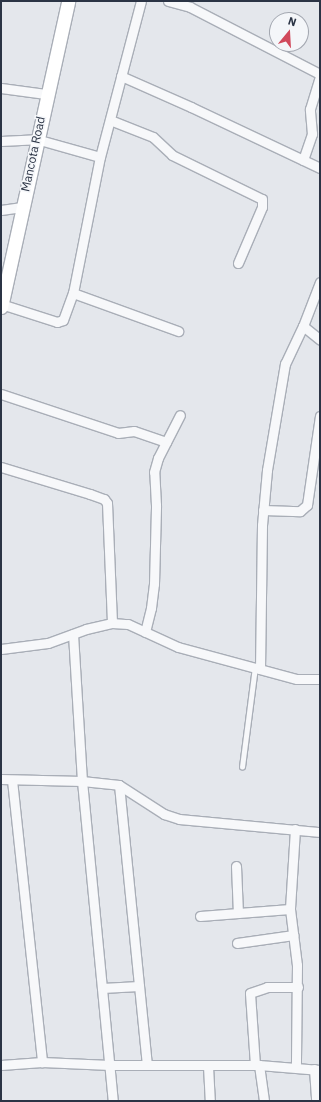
<!DOCTYPE html>
<html>
<head>
<meta charset="utf-8">
<style>
  body { margin:0 }
  #map { position:relative; width:321px; height:1102px; overflow:hidden; background:#e4e7ec; font-family:"IBM Plex Sans",sans-serif }
  div>[style] { position:absolute }
  .roads { filter:drop-shadow(1px 0 #a9aeb7) drop-shadow(-1px 0 #a9aeb7) drop-shadow(0 1px #a9aeb7) drop-shadow(0 -1px #a9aeb7) }
  .lane>* { height:4.5px; margin:-2.25px; padding:0 2.25px; transform-origin:2.25px; border-radius:2.25px; background:#f7f8fa }
  .street>* { height:9px; margin:-4.5px; padding:0 4.5px; transform-origin:4.5px; border-radius:4.5px; background:#f7f8fa }
  .secondary>* { height:13px; margin:-6.5px; padding:0 6.5px; transform-origin:6.5px; border-radius:6.5px; background:#fff }
  span { translate:-50% -50%; white-space:nowrap; text-align:center; line-height:1.15; -webkit-text-stroke:3px #f4f6f9; paint-order:stroke }
  .street-label { font-size:12px; color:#2b3445 }
  .frame { position:absolute; inset:0; border:2px solid #2b3445; pointer-events:none }
  .north { position:absolute; left:269px; top:12px; width:40px; height:40px; box-sizing:border-box; background:#f4f6f9; border:1px solid #a4a8b1; border-radius:50%; rotate:18deg; font-size:11px; font-weight:700; line-height:16px; text-align:center; color:#2b3445 }
  .north::after { content:''; display:block; margin:auto; width:14px; height:18px; background:#d1495b; clip-path:polygon(50% 0,100% 100%,50% 72%,0 100%) }
</style>
</head>
<body>
<div id="map">
  <div class="roads">
    <div class="lane">
      <div style="left:242px;top:767px;width:101px;rotate:-82.6deg"></div>
    </div>
    <div class="street">
      <div style="left:168px;top:1px;width:23px;rotate:15deg"></div>
      <div style="left:190px;top:7px;width:146px;rotate:27.3deg"></div>
      <div style="left:121px;top:76px;width:77px;rotate:23.9deg"></div>
      <div style="left:191px;top:107px;width:143px;rotate:25.3deg"></div>
      <div style="left:1px;top:88px;width:45px;rotate:7.6deg"></div>
      <div style="left:110px;top:120px;width:46px;rotate:21.6deg"></div>
      <div style="left:153px;top:137px;width:26px;rotate:43deg"></div>
      <div style="left:172px;top:155px;width:100px;rotate:26.1deg"></div>
      <div style="left:262px;top:199px;width:8px;rotate:90deg"></div>
      <div style="left:262px;top:207px;width:61px;rotate:113.2deg"></div>
      <div style="left:1px;top:141px;width:35px;rotate:-3deg"></div>
      <div style="left:36px;top:139px;width:66px;rotate:15.7deg"></div>
      <div style="left:303px;top:160px;width:28px;rotate:-71deg"></div>
      <div style="left:312px;top:134px;width:25px;rotate:-95deg"></div>
      <div style="left:310px;top:109px;width:34px;rotate:-73deg"></div>
      <div style="left:1px;top:210px;width:21px;rotate:-8deg"></div>
      <div style="left:320px;top:282px;width:47px;rotate:111.1deg"></div>
      <div style="left:303px;top:326px;width:22px;rotate:39deg"></div>
      <div style="left:73px;top:293px;width:112px;rotate:19.9deg"></div>
      <div style="left:1px;top:304px;width:59px;rotate:17.8deg"></div>
      <div style="left:57px;top:322px;width:6px;rotate:-18deg"></div>
      <div style="left:63px;top:320px;width:29px;rotate:-70deg"></div>
      <div style="left:73px;top:293px;width:139px;rotate:-78.8deg"></div>
      <div style="left:100px;top:157px;width:161px;rotate:-75.3deg"></div>
      <div style="left:1px;top:394px;width:123px;rotate:18.4deg"></div>
      <div style="left:118px;top:433px;width:16px;rotate:-7deg"></div>
      <div style="left:134px;top:431px;width:34px;rotate:19deg"></div>
      <div style="left:1px;top:467px;width:93px;rotate:16.9deg"></div>
      <div style="left:90px;top:494px;width:15px;rotate:20deg"></div>
      <div style="left:104px;top:499px;width:5px;rotate:53deg"></div>
      <div style="left:107px;top:503px;width:120px;rotate:87.6deg"></div>
      <div style="left:263px;top:510px;width:37px;rotate:2deg"></div>
      <div style="left:300px;top:511px;width:9px;rotate:-41deg"></div>
      <div style="left:307px;top:505px;width:90px;rotate:-81.7deg"></div>
      <div style="left:145px;top:632px;width:25px;rotate:-76deg"></div>
      <div style="left:151px;top:608px;width:24px;rotate:-83deg"></div>
      <div style="left:154px;top:584px;width:79px;rotate:-88.5deg"></div>
      <div style="left:156px;top:505px;width:33px;rotate:-93deg"></div>
      <div style="left:154px;top:472px;width:15px;rotate:-74deg"></div>
      <div style="left:158px;top:458px;width:48px;rotate:-62.9deg"></div>
      <div style="left:73px;top:634px;width:147px;rotate:86.5deg"></div>
      <div style="left:82px;top:781px;width:321px;rotate:84.5deg"></div>
      <div style="left:1px;top:649px;width:47px;rotate:-7.3deg"></div>
      <div style="left:48px;top:643px;width:40px;rotate:-20.2deg"></div>
      <div style="left:86px;top:629px;width:27px;rotate:-13deg"></div>
      <div style="left:112px;top:623px;width:16px;rotate:4deg"></div>
      <div style="left:128px;top:624px;width:55px;rotate:24.7deg"></div>
      <div style="left:178px;top:647px;width:123px;rotate:15.1deg"></div>
      <div style="left:297px;top:679px;width:23px"></div>
      <div style="left:260px;top:669px;width:144px;rotate:-89.2deg"></div>
      <div style="left:262px;top:525px;width:55px;rotate:-84.8deg"></div>
      <div style="left:267px;top:470px;width:108px;rotate:-80.4deg"></div>
      <div style="left:285px;top:364px;width:42px;rotate:-64.7deg"></div>
      <div style="left:1px;top:779px;width:81px;rotate:1.4deg"></div>
      <div style="left:82px;top:781px;width:37px;rotate:6deg"></div>
      <div style="left:119px;top:785px;width:54px;rotate:32.8deg"></div>
      <div style="left:164px;top:814px;width:16px;rotate:18deg"></div>
      <div style="left:179px;top:819px;width:142px;rotate:5.3deg"></div>
      <div style="left:12px;top:780px;width:284px;rotate:83.9deg"></div>
      <div style="left:119px;top:785px;width:281px;rotate:84.3deg"></div>
      <div style="left:295px;top:829px;width:80px;rotate:93.6deg"></div>
      <div style="left:290px;top:909px;width:56px;rotate:82.9deg"></div>
      <div style="left:297px;top:965px;width:102px;rotate:90.6deg"></div>
      <div style="left:236px;top:866px;width:47px;rotate:87.6deg"></div>
      <div style="left:200px;top:916px;width:90px;rotate:-4.4deg"></div>
      <div style="left:237px;top:943px;width:57px;rotate:-8.1deg"></div>
      <div style="left:102px;top:988px;width:37px;rotate:-3deg"></div>
      <div style="left:1px;top:1065px;width:41px;rotate:-4.2deg"></div>
      <div style="left:42px;top:1062px;width:68px;rotate:2.5deg"></div>
      <div style="left:110px;top:1065px;width:149px"></div>
      <div style="left:259px;top:1065px;width:61px;rotate:4.7deg"></div>
      <div style="left:255px;top:1065px;width:72px;rotate:-94deg"></div>
      <div style="left:250px;top:993px;width:18px;rotate:-19deg"></div>
      <div style="left:267px;top:987px;width:31px"></div>
      <div style="left:259px;top:1065px;width:36px;rotate:82deg"></div>
      <div style="left:208px;top:1066px;width:35px;rotate:87deg"></div>
      <div style="left:314px;top:1069px;width:32px;rotate:86deg"></div>
    </div>
    <div class="secondary">
      <div style="left:1px;top:307px;width:313px;rotate:-77.6deg"></div>
    </div>
  </div>
  <div class="street-label">
    <span style="left:33px;top:154px;rotate:-78deg">Mancota Road</span>
  </div>
  <div class="frame"></div>
  <div class="north">N</div>
</div>
</body>
</html>
